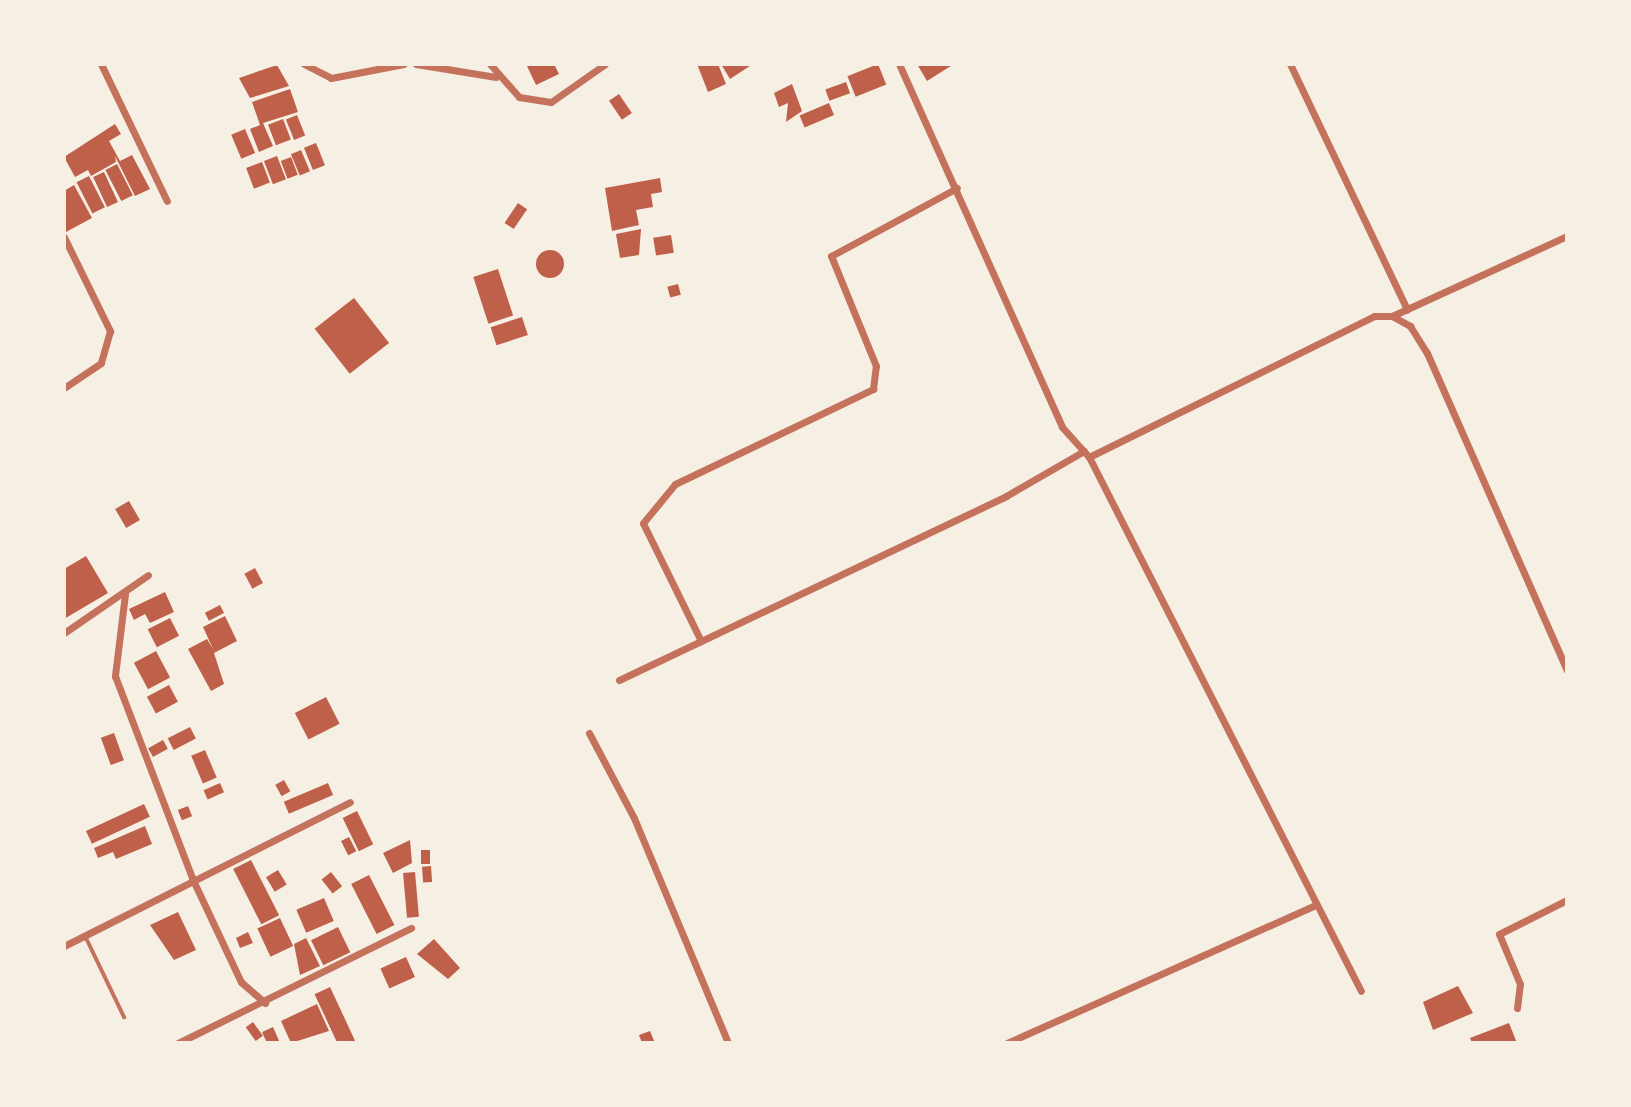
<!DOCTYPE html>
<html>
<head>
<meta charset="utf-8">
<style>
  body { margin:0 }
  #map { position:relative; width:1631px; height:1107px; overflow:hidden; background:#f6efe4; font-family:"DejaVu Sans",sans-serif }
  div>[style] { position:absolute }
  .building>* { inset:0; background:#bf614a; transform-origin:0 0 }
  .round { border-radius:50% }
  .service>* { height:4px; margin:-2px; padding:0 2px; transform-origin:2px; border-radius:2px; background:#c5725c }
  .minor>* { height:7px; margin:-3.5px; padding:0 3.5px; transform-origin:3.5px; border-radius:3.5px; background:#c5725c }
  span { translate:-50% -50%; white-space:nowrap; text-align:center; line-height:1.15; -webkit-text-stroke:6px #f6efe4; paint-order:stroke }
  .frame { position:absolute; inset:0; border:66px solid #f6efe4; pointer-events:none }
</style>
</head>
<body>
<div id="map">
  <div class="building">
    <div style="clip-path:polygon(526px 64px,554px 64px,559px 74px,536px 85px)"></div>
    <div style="clip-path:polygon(697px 64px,718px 64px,726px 84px,708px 92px)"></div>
    <div style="clip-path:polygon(721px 64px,753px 64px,730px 79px)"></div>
    <div style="left:878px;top:64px;width:22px;height:33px;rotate:68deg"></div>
    <div style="clip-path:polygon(917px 64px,954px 64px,927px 81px)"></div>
    <div style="clip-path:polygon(277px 65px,289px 86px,250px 98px,239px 78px)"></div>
    <div style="left:846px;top:82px;width:12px;height:22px;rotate:70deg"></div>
    <div style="clip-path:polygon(792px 84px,802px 111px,786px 122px,788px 103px,779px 107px,774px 93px)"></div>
    <div style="clip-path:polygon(290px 89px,298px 112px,263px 123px,273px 146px,259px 152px,250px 129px,260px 125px,252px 102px)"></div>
    <div style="left:619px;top:94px;width:23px;height:12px;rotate:56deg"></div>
    <div style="left:829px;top:103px;width:13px;height:32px;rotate:67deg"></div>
    <div style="left:297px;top:115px;width:22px;height:12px;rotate:68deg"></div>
    <div style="left:283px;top:119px;width:22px;height:16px;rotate:69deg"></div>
    <div style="clip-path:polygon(115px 124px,121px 134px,109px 141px,120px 161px,132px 155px,150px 189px,135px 196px,115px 156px,116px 162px,91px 176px,88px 170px,75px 177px,64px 157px)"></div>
    <div style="left:245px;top:129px;width:26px;height:15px;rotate:67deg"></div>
    <div style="left:316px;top:143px;width:24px;height:13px;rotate:68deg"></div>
    <div style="left:301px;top:150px;width:23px;height:11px;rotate:67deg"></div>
    <div style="left:277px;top:156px;width:25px;height:14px;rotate:69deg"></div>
    <div style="left:291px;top:157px;width:19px;height:11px;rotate:69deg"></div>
    <div style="left:262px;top:162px;width:22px;height:17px;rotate:69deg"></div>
    <div style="left:117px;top:164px;width:35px;height:13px;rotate:63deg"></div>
    <div style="left:104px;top:172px;width:33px;height:12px;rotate:65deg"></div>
    <div style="left:89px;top:176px;width:35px;height:14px;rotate:63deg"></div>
    <div style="clip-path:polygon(660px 178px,662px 192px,651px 194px,653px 207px,636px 210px,639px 225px,612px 231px,605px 188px)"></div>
    <div style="clip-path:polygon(74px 185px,92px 218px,66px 232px,64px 191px)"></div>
    <div style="left:518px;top:203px;width:11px;height:24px;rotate:34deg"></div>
    <div style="clip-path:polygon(641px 229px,639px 255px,620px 258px,616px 234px)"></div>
    <div style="left:671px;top:235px;width:18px;height:18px;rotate:81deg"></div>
    <div class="round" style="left:536px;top:250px;width:28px;height:28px"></div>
    <div style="left:498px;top:269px;width:49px;height:26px;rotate:72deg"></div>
    <div style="left:678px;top:284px;width:11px;height:11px;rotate:75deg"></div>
    <div style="left:354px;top:298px;width:57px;height:50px;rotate:52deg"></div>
    <div style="left:522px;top:317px;width:19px;height:33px;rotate:72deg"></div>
    <div style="left:129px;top:501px;width:22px;height:16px;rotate:60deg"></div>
    <div style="clip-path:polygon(86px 556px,108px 593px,64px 619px,64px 569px)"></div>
    <div style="left:255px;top:568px;width:17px;height:12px;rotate:62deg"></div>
    <div style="clip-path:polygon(165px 592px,174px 612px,150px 623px,145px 614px,134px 620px,129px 609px)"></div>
    <div style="left:220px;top:605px;width:9px;height:17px;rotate:63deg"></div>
    <div style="clip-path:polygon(225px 616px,237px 641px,214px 653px,224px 684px,211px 691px,188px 649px,207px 639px,213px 649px,203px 627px)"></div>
    <div style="left:170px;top:618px;width:20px;height:25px;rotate:63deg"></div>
    <div style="left:156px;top:651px;width:30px;height:25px;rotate:62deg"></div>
    <div style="left:169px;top:685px;width:19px;height:25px;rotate:62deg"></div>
    <div style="left:326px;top:697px;width:30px;height:35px;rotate:63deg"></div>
    <div style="left:190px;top:727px;width:13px;height:25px;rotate:63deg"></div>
    <div style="left:114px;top:733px;width:29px;height:14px;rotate:70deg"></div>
    <div style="left:163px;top:740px;width:10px;height:17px;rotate:61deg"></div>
    <div style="left:205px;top:750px;width:30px;height:15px;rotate:67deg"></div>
    <div style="left:284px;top:780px;width:13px;height:10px;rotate:61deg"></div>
    <div style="left:220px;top:783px;width:10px;height:18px;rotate:66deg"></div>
    <div style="left:328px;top:783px;width:13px;height:48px;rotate:67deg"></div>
    <div style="left:144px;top:804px;width:14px;height:64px;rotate:65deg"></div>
    <div style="left:188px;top:806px;width:11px;height:11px;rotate:68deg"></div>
    <div style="left:357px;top:811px;width:37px;height:16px;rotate:64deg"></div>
    <div style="clip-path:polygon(145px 826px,152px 844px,116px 859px,113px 852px,98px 858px,94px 848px)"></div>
    <div style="left:349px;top:837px;width:16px;height:9px;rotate:63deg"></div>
    <div style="clip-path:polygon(410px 840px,412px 863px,393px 873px,383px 853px)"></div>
    <div style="left:421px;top:850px;width:9px;height:14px"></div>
    <div style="left:251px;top:860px;width:62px;height:20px;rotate:63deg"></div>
    <div style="left:431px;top:866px;width:16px;height:9px;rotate:86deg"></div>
    <div style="left:278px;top:870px;width:17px;height:14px;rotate:59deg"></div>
    <div style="left:331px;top:872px;width:18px;height:12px;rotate:52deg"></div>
    <div style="left:415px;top:872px;width:45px;height:12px;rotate:85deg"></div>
    <div style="left:369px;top:875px;width:56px;height:20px;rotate:63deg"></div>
    <div style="left:324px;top:898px;width:25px;height:30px;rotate:67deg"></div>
    <div style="clip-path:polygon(178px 912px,196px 950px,174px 960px,150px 925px)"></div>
    <div style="left:280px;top:918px;width:31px;height:25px;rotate:65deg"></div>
    <div style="left:338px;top:927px;width:28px;height:30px;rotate:64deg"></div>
    <div style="clip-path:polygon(248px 932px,253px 943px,240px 948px,236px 938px)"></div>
    <div style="clip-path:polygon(306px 938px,320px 966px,300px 975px,294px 944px)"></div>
    <div style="clip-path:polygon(434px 939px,460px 968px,448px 979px,417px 954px)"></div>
    <div style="left:406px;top:957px;width:22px;height:28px;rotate:66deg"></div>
    <div style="clip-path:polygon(1458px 986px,1473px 1013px,1433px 1030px,1423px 1002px)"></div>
    <div style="left:330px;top:987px;width:62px;height:17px;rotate:65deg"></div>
    <div style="clip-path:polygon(317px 1004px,329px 1031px,291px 1043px,281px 1021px)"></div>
    <div style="left:253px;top:1022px;width:17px;height:9px;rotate:54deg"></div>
    <div style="clip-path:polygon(1509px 1023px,1517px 1043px,1472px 1043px,1470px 1038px)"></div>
    <div style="clip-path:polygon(273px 1027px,280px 1043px,267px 1043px,262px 1032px)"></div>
    <div style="clip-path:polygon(650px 1031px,655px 1043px,642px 1043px,639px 1035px)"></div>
  </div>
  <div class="service">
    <div style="left:86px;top:938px;width:88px;rotate:64.3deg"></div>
  </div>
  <div class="minor">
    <div style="left:101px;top:64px;width:152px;rotate:64.3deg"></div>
    <div style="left:304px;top:64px;width:30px;rotate:27deg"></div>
    <div style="left:331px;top:78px;width:74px;rotate:-10.9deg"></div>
    <div style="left:416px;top:64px;width:81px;rotate:9.2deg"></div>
    <div style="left:490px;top:64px;width:44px;rotate:48.7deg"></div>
    <div style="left:519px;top:97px;width:32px;rotate:9deg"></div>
    <div style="left:551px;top:102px;width:66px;rotate:-35.1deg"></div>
    <div style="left:899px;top:64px;width:398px;rotate:65.8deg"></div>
    <div style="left:1062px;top:427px;width:40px;rotate:48deg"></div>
    <div style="left:1089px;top:457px;width:599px;rotate:63.01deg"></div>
    <div style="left:1290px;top:64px;width:272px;rotate:64.5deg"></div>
    <div style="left:64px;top:237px;width:105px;rotate:63.9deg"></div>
    <div style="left:110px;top:331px;width:33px;rotate:106deg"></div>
    <div style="left:101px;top:363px;width:45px;rotate:146deg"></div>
    <div style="left:1392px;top:316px;width:192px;rotate:-24.6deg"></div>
    <div style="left:1089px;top:457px;width:318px;rotate:-26.3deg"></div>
    <div style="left:1374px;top:316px;width:18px"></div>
    <div style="left:1392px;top:316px;width:21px;rotate:29deg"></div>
    <div style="left:1410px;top:326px;width:32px;rotate:58deg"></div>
    <div style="left:1427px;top:353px;width:347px;rotate:66.2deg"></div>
    <div style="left:125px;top:594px;width:83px;rotate:97deg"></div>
    <div style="left:115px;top:676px;width:216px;rotate:69.1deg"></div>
    <div style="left:192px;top:878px;width:115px;rotate:64.8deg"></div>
    <div style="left:241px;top:982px;width:32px;rotate:41deg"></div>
    <div style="left:64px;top:633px;width:102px;rotate:-34.6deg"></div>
    <div style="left:701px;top:641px;width:131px;rotate:-116.2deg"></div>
    <div style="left:643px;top:523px;width:50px;rotate:-50.6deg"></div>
    <div style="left:675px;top:484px;width:220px;rotate:-25.6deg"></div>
    <div style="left:873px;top:389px;width:23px;rotate:-83deg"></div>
    <div style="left:876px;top:366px;width:119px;rotate:-112.2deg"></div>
    <div style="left:831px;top:256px;width:143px;rotate:-28.4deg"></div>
    <div style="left:619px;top:680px;width:429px;rotate:-25.4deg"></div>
    <div style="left:1006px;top:496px;width:90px;rotate:-30deg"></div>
    <div style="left:589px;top:733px;width:96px;rotate:62.1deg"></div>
    <div style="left:634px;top:818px;width:244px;rotate:67.3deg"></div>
    <div style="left:64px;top:946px;width:320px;rotate:-26.7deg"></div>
    <div style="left:1517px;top:1008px;width:24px;rotate:-83deg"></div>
    <div style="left:1520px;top:984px;width:54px;rotate:-112.8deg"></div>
    <div style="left:1499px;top:934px;width:76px;rotate:-26.6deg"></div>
    <div style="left:178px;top:1043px;width:260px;rotate:-26.3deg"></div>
    <div style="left:1007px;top:1043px;width:338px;rotate:-24.1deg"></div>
  </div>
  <div class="frame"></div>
</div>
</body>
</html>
